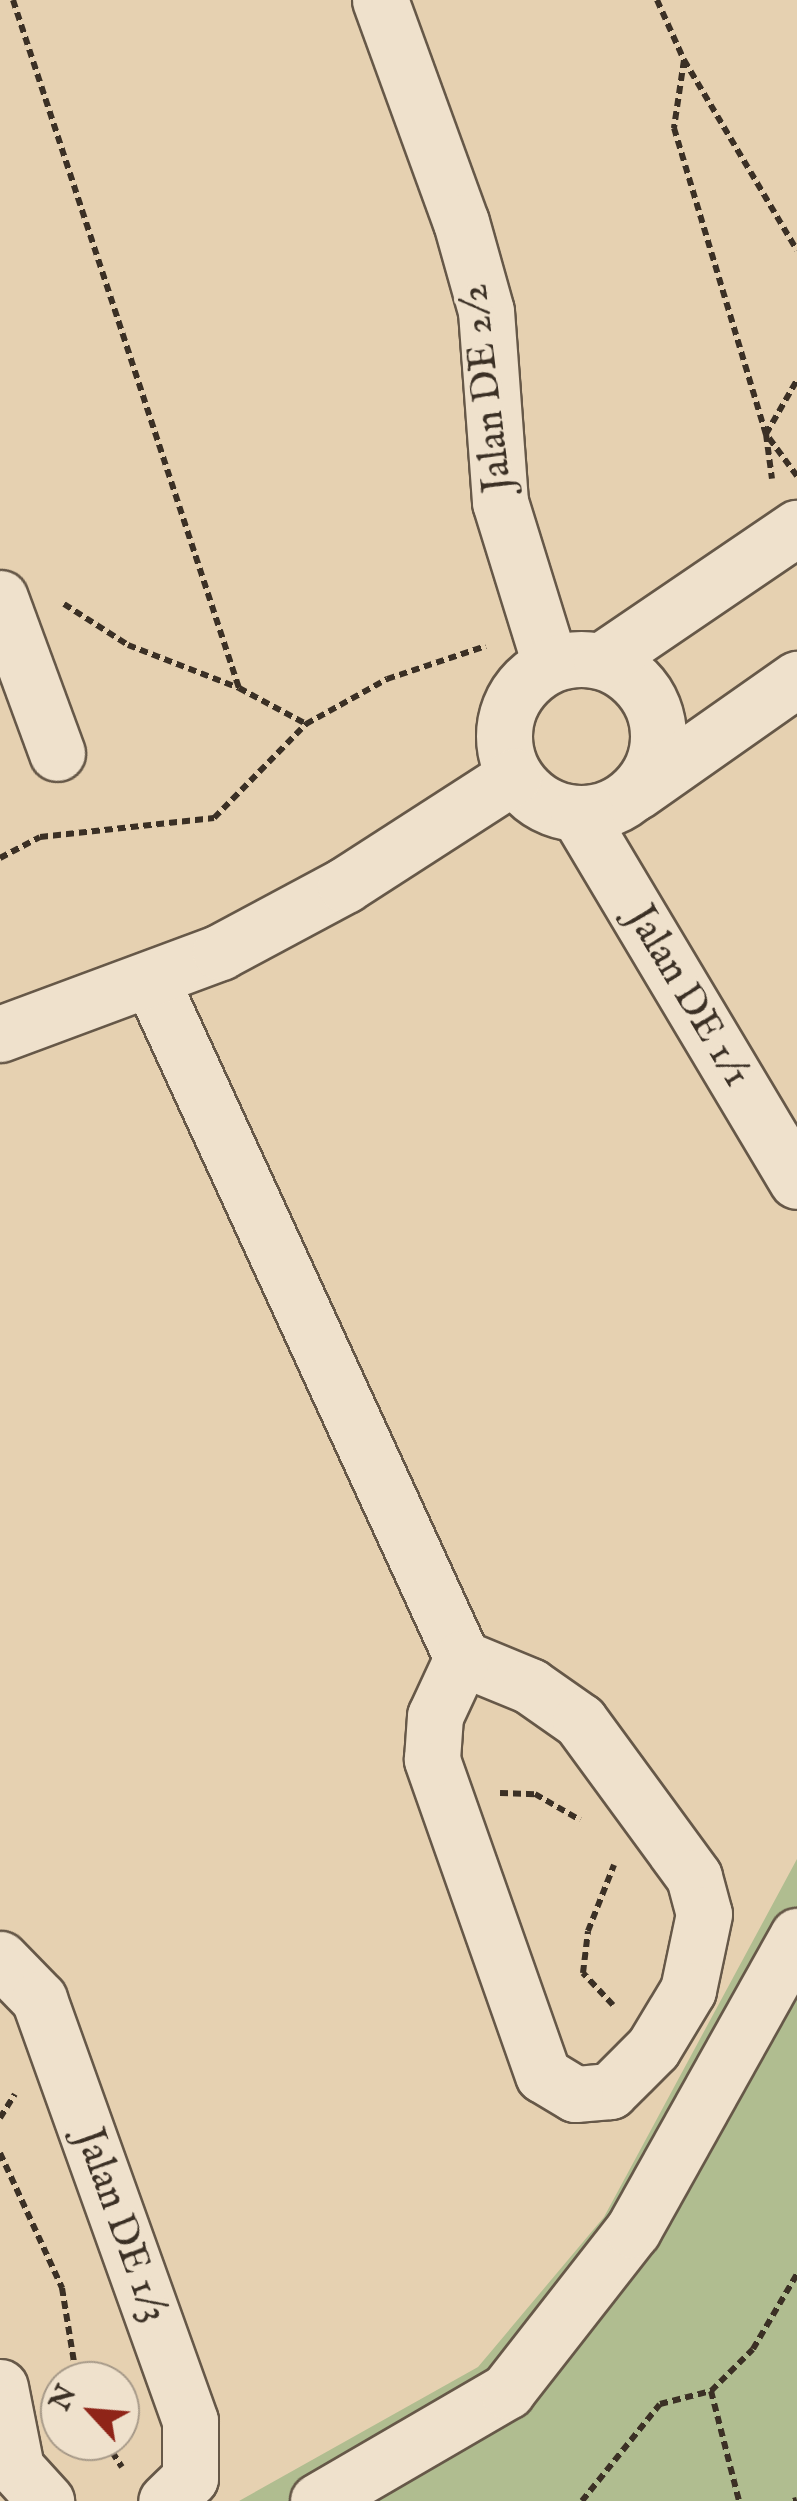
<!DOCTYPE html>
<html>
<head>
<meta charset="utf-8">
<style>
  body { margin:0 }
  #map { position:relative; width:797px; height:2501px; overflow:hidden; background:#e6d1b1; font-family:"IM FELL English",serif }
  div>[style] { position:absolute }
  .green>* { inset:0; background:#b0bd90 }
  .path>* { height:6px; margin-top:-3px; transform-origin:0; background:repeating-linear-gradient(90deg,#3b3025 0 8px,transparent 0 13px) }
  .roads { filter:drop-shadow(2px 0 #665848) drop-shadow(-2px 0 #665848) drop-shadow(0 2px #665848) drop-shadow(0 -2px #665848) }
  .minor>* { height:55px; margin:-27.5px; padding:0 27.5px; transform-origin:27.5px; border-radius:27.5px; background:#efe1cc }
  .minor>.ring { margin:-27.5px; padding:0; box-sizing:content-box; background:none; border:55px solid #efe1cc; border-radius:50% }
  span { translate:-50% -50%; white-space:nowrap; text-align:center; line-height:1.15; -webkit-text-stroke:8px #efe1cc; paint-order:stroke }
  .street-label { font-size:40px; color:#3b3025 }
  .north { position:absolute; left:40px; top:2361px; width:100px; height:100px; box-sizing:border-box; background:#efe1cc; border:2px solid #a79a89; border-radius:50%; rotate:296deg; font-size:28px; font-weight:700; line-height:40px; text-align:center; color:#3b3025 }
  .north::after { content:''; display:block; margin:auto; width:35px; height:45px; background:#8f2418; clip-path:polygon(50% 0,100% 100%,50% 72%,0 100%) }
</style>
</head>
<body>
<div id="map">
  <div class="green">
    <div style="clip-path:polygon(797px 1859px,797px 2501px,239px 2501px,478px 2367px,604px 2217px)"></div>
  </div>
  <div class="path">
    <div style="left:13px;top:0;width:724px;rotate:71.82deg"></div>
    <div style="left:657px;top:0;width:66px;rotate:65.8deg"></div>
    <div style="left:684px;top:60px;width:221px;rotate:59.3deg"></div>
    <div style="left:684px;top:60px;width:69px;rotate:98.4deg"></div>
    <div style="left:674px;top:128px;width:320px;rotate:73.3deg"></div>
    <div style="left:766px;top:434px;width:45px;rotate:82.4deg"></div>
    <div style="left:797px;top:476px;width:52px;rotate:-126.4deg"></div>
    <div style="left:766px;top:434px;width:62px;rotate:-60.1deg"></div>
    <div style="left:64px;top:604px;width:76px;rotate:32.6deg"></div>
    <div style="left:128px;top:645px;width:119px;rotate:21.2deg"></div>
    <div style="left:239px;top:688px;width:76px;rotate:28.2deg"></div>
    <div style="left:0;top:858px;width:45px;rotate:-27.7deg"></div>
    <div style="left:40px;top:837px;width:175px;rotate:-6.2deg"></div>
    <div style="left:214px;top:818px;width:132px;rotate:-45.6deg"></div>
    <div style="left:306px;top:724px;width:93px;rotate:-29.1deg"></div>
    <div style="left:387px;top:679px;width:104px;rotate:-18.4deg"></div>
    <div style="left:500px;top:1793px;width:35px;rotate:2deg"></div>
    <div style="left:535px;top:1794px;width:52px;rotate:30deg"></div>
    <div style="left:613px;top:2005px;width:44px;rotate:-133.2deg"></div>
    <div style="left:583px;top:1973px;width:42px;rotate:-83.2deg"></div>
    <div style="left:588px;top:1931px;width:71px;rotate:-68.5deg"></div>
    <div style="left:0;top:2118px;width:28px;rotate:-58deg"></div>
    <div style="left:0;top:2153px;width:149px;rotate:65.3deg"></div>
    <div style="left:62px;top:2288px;width:94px;rotate:80.8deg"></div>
    <div style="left:711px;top:2391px;width:114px;rotate:75.7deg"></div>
    <div style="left:105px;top:2441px;width:31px;rotate:57deg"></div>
    <div style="left:582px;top:2501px;width:124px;rotate:-51.2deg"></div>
    <div style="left:660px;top:2404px;width:53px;rotate:-14.3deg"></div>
    <div style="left:711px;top:2391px;width:59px;rotate:-45deg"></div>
    <div style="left:753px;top:2349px;width:87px;rotate:-59.6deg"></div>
    <div style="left:793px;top:2501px;width:4px;rotate:-14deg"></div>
  </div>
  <div class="roads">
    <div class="minor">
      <div style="left:380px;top:0;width:236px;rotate:70deg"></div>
      <div style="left:461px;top:222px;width:92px;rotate:74.3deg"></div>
      <div style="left:486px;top:311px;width:192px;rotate:85.8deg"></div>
      <div style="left:500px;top:502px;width:170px;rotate:72.8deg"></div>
      <div style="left:0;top:598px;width:165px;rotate:69.8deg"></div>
      <div class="ring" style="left:504px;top:659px;width:99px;height:99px"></div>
      <div style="left:601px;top:661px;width:237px;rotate:-34.2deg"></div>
      <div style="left:636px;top:792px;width:197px;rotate:-35.1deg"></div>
      <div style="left:578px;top:814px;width:427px;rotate:59.2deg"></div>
      <div style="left:151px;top:980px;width:746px;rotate:65.36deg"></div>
      <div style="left:462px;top:1658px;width:74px;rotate:22.4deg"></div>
      <div style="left:530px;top:1686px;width:61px;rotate:35deg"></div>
      <div style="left:580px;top:1721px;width:193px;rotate:53.8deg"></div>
      <div style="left:694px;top:1877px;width:38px;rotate:75deg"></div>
      <div style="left:704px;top:1914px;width:78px;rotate:101.9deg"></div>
      <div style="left:688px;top:1990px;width:68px;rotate:121.1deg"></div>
      <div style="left:653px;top:2048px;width:61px;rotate:135deg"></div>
      <div style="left:610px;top:2091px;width:35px;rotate:175deg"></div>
      <div style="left:575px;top:2094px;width:37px;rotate:-149deg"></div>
      <div style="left:543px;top:2075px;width:335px;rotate:-109.4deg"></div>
      <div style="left:432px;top:1759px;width:43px;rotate:-86deg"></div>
      <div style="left:435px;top:1716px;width:64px;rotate:-65deg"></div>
      <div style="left:0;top:1034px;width:235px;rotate:-20.4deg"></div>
      <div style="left:220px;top:952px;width:142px;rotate:-28.2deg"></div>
      <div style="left:345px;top:885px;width:201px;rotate:-32.8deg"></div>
      <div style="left:0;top:1959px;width:56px;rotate:45.7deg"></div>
      <div style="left:39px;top:1999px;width:448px;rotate:70.3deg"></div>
      <div style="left:190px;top:2421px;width:57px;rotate:90deg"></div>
      <div style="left:190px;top:2478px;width:33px;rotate:136deg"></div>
      <div style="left:0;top:2387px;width:83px;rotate:78.8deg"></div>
      <div style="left:16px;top:2468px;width:45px;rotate:47.7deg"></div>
      <div style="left:318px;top:2501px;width:219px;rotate:-30.2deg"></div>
      <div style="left:507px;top:2391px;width:204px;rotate:-52deg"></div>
      <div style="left:633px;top:2230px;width:337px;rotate:-60.8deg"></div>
    </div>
  </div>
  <div class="street-label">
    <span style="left:488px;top:388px;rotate:-97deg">Jalan DE 2/2</span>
    <span style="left:687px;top:997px;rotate:59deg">Jalan DE 1/1</span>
    <span style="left:120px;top:2226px;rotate:70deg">Jalan DE 1/3</span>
  </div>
  <div class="north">N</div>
</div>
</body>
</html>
